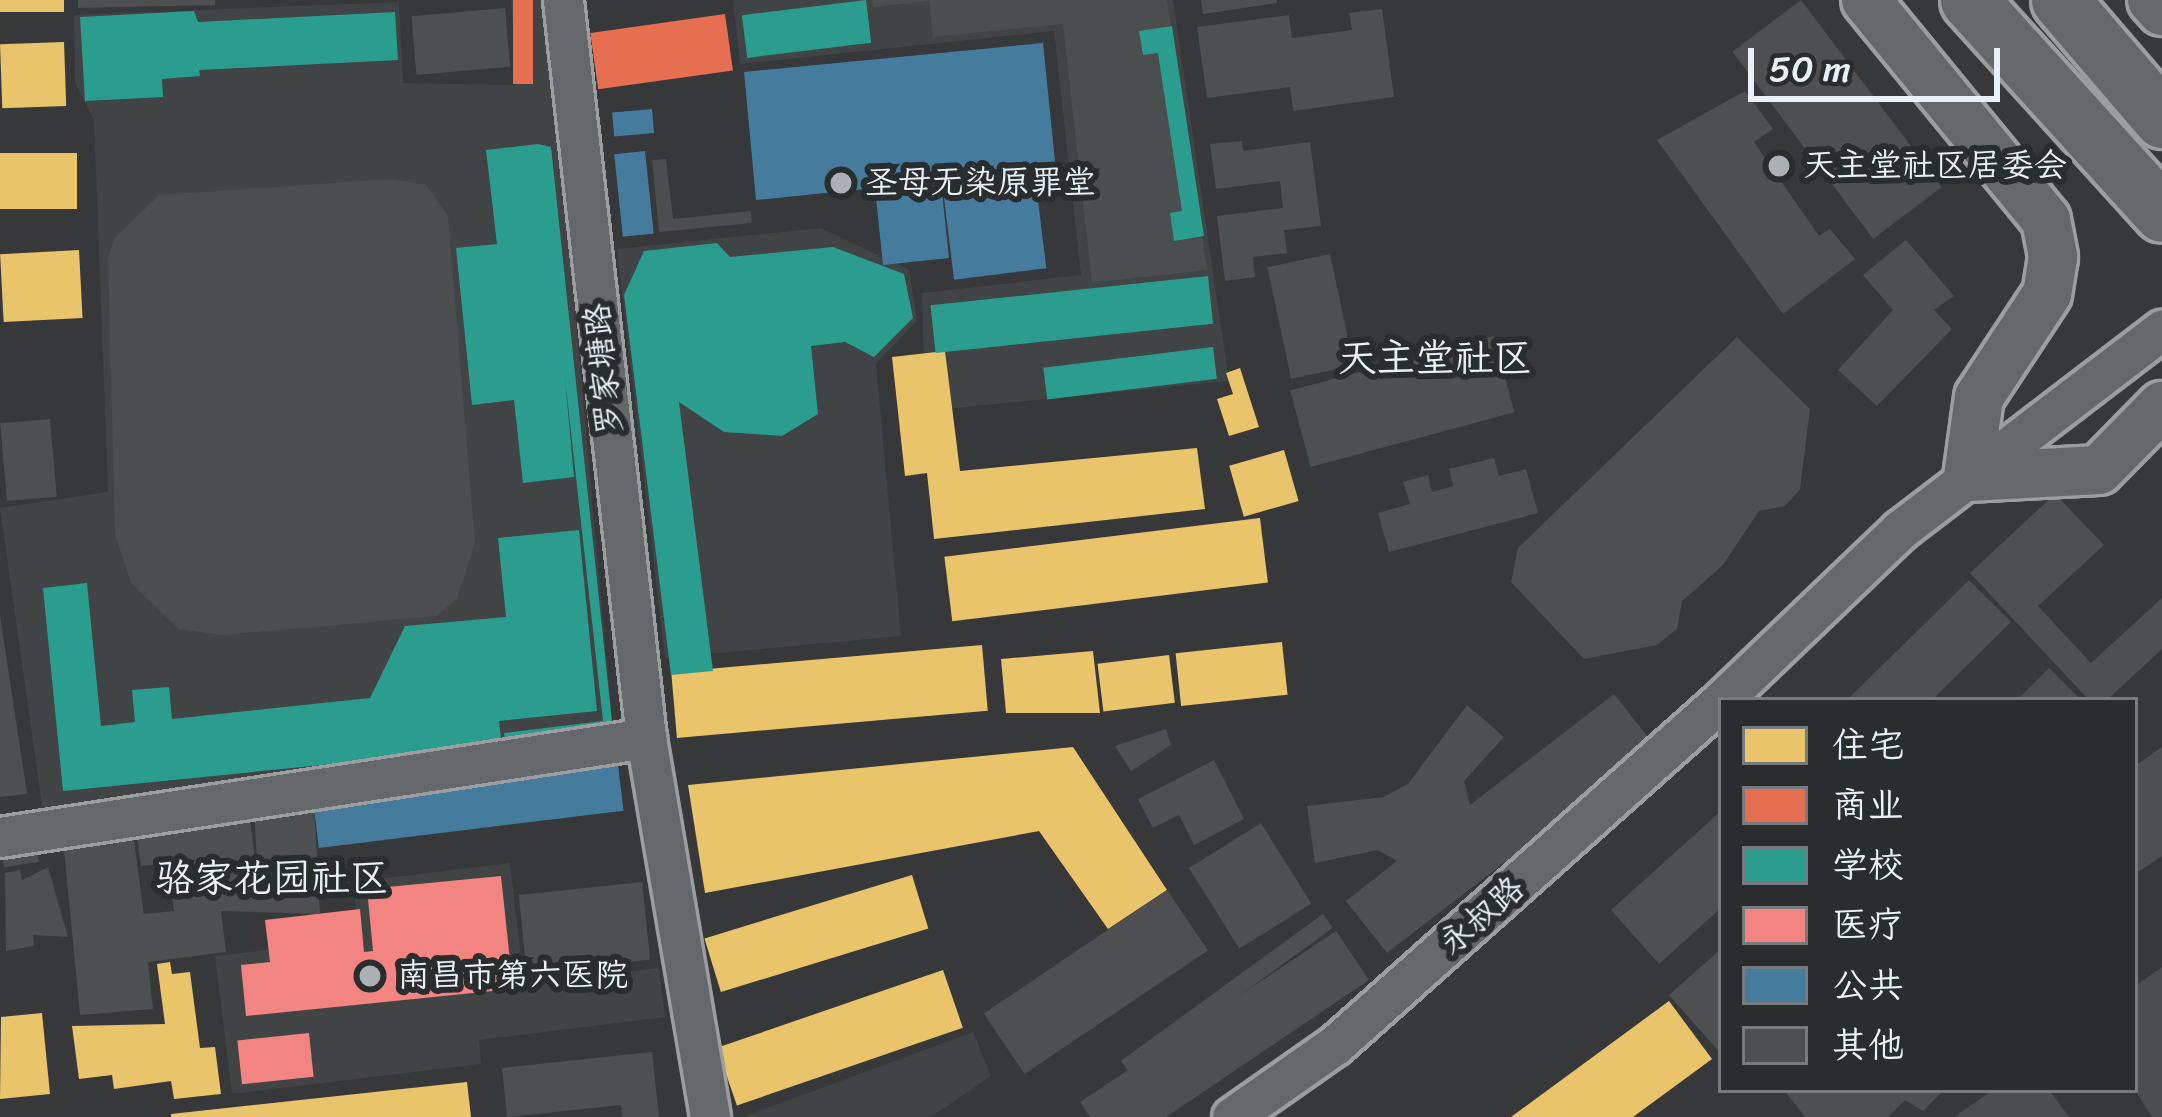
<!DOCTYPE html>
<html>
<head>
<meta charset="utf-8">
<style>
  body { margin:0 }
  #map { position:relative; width:2162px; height:1117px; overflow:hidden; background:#363839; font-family:Sriracha,"LXGW WenKai TC",sans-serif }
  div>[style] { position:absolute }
  .built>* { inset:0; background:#404445 }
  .green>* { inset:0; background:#4a4e4f }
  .homes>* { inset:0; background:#e9c46a; transform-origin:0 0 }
  .shops>* { inset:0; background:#e76f51; transform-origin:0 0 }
  .schools>* { inset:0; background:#2a9d8f; transform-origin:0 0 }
  .health>* { inset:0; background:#f28482; transform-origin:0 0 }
  .public>* { inset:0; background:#457b9d; transform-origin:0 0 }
  .building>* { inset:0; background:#4e4f50; transform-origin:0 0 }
  .roads { filter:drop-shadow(3px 0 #9b9d9f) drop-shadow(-3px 0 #9b9d9f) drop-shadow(0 3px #9b9d9f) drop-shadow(0 -3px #9b9d9f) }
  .minor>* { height:39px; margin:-19.5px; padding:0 19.5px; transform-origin:19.5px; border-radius:19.5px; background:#65686b }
  .major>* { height:48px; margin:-24px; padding:0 24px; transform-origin:24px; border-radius:24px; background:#65686b }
  .highway>* { height:57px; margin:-28.5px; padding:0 28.5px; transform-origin:28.5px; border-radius:28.5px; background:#65686b }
  .dots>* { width:33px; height:33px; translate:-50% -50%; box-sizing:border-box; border:6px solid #2a2d2e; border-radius:50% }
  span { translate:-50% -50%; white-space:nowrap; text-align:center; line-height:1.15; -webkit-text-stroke:12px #2a2d2e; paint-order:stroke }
  .poi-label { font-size:33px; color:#e8f1f8 }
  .left { translate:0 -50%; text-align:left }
  .street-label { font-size:33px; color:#e8f1f8 }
  .quarter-label { font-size:39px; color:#e8f1f8 }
  .legend { position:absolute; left:1718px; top:697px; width:420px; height:396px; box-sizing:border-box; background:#2a2d2e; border:3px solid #767b7f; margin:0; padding:15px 21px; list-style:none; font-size:36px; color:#e8f1f8 }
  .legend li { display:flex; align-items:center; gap:24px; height:60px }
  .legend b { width:60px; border:3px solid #767b7f }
  .scale { position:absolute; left:1748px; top:48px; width:252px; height:54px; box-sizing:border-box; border:6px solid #e8f1f8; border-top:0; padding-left:15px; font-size:36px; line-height:42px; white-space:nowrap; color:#e8f1f8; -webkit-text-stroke:9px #2a2d2e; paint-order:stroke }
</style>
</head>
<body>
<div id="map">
  <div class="built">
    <div style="clip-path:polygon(511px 0,547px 0,613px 731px,44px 819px,0 508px,108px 492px,94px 120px,75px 83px,74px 15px,399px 2px,403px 83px,517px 85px)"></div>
    <div style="clip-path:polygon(733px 0,1173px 0,1229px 381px,925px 411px,922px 293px,1081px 275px,1054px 31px,740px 64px)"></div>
    <div style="clip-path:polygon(821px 228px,909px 270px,917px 320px,876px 364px,901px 636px,665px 658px,617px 249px)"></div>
    <div style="clip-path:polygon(510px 863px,524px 983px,659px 968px,665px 1017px,479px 1040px,481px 1064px,232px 1094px,215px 956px,359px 939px,353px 882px)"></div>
    <div style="clip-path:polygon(973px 1032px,991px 1076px,931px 1117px,743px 1117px)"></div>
  </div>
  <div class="green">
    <div style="clip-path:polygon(872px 0,1167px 0,1207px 270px,1092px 283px,1063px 24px,933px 37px,929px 1px,873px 7px)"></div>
    <div style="clip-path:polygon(666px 159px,673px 219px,751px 211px,752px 223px,659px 232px,652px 160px)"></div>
    <div style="clip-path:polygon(391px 179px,426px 185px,448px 216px,475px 543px,457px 598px,437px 616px,223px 635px,179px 629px,131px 583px,115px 534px,108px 257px,115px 238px,159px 195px)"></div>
    <div style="clip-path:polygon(2162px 967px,2162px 1117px,2152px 1117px,2135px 1090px,2135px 986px)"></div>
    <div style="clip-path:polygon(1993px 1090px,2049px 1090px,2069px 1117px,1954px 1117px)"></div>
  </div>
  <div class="homes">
    <div style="left:0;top:0;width:64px;height:12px"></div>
    <div style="left:64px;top:42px;width:64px;height:64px;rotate:88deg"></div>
    <div style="left:77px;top:153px;width:56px;height:77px;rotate:90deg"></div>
    <div style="left:79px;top:250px;width:68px;height:79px;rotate:87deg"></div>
    <div style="clip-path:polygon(945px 351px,960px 471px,1197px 448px,1205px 509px,934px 539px,927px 473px,905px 476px,892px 357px)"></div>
    <div style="clip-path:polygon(1240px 368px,1259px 427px,1229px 436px,1217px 399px,1233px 394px,1226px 373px)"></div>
    <div style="left:1284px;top:450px;width:53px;height:57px;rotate:74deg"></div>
    <div style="left:1260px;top:518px;width:65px;height:318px;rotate:83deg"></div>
    <div style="left:1282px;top:642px;width:53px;height:107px;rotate:84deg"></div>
    <div style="left:982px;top:645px;width:66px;height:312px;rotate:85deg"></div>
    <div style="clip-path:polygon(1093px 651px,1100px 713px,1006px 713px,1001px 659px)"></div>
    <div style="left:1169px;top:655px;width:48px;height:72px;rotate:83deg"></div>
    <div style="clip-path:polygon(1073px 747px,1167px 890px,1108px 929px,1039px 831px,705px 893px,688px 785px)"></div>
    <div style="left:912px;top:875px;width:56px;height:217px;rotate:73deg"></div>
    <div style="clip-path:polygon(170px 962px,172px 974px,190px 972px,200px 1048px,215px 1047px,221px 1094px,174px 1099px,171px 1081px,114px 1089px,112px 1075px,79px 1079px,72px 1026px,165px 1024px,157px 964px)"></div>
    <div style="left:943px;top:970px;width:61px;height:239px;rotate:71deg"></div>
    <div style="clip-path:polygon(1669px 1001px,1712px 1059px,1633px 1117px,1511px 1117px)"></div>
    <div style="clip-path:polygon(42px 1013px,50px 1094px,0 1099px,1px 1017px)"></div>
    <div style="clip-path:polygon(467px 1082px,471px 1117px,171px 1117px,171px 1114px)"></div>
  </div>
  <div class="shops">
    <div style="left:513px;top:0;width:20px;height:84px"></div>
    <div style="left:725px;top:14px;width:57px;height:136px;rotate:82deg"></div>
  </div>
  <div class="schools">
    <div style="left:866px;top:0;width:43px;height:125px;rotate:83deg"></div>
    <div style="clip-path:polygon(194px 11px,198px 22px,395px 12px,398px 60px,199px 70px,200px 76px,162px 79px,163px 97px,85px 101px,80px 17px)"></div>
    <div style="clip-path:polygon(1172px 26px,1204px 236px,1174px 241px,1170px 213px,1182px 211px,1158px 53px,1143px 55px,1139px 31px)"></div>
    <div style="clip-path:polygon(538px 144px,551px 147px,613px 731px,506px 748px,504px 733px,603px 721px,565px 378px,574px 477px,523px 483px,514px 400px,472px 405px,456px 248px,497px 244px,486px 150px)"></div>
    <div style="clip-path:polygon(717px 243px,730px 257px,833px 247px,904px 274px,913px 318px,874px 357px,845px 342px,811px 346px,818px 414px,782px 436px,724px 432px,679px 402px,713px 671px,671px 675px,624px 295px,644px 251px)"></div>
    <div style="left:1208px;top:276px;width:48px;height:279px;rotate:84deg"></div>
    <div style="left:1213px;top:347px;width:32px;height:171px;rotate:83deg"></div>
    <div style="clip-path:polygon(579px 530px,597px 711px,499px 721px,502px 747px,63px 791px,43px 588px,87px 583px,101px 726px,135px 722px,132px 690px,169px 687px,172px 719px,370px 698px,405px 626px,506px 617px,498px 538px)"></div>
  </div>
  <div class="health">
    <div style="clip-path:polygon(501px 876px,513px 989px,246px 1016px,241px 965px,270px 962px,265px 920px,360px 909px,364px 952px,373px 951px,367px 889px)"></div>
    <div style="left:309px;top:1033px;width:44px;height:72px;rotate:84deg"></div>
  </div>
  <div class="public">
    <div style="clip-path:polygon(1043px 43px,1056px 171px,941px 182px,949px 258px,883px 265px,875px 188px,756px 200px,744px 72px)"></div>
    <div style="left:652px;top:109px;width:24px;height:40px;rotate:85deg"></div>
    <div style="left:645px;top:151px;width:83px;height:31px;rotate:84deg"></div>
    <div style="left:1036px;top:184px;width:85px;height:93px;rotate:83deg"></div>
    <div style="left:618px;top:765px;width:46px;height:307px;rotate:83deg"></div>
  </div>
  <div class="building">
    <div style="clip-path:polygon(78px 0,215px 0,215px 5px,78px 8px)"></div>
    <div style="clip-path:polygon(1201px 0,1277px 0,1277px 3px,1203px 14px)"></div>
    <div style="left:1801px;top:0;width:234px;height:86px;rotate:53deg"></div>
    <div style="left:505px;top:8px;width:59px;height:94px;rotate:85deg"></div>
    <div style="clip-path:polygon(1382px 9px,1394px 97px,1293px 111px,1290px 87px,1207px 98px,1197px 27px,1289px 15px,1292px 38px,1352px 30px,1349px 13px)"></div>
    <div style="clip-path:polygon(1745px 91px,1773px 129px,1754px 142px,1819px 236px,1830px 229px,1855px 259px,1783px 314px,1657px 140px)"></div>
    <div style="clip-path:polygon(1242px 141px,1243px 151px,1310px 142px,1321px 226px,1284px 230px,1287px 253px,1253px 257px,1255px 277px,1225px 281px,1217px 216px,1283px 208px,1280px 181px,1216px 189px,1210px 144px)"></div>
    <div style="clip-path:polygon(1906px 240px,1954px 296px,1934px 310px,1952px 329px,1877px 406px,1838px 370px,1893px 310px,1863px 275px)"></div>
    <div style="left:1330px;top:254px;width:114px;height:64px;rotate:78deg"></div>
    <div style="left:1494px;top:336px;width:79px;height:211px;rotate:75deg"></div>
    <div style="clip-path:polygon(1737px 337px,1810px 409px,1800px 489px,1785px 506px,1759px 511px,1722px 566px,1682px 601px,1677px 629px,1657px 645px,1584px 659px,1511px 582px,1518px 548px)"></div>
    <div style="left:50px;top:419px;width:78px;height:50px;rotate:85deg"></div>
    <div style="clip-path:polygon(1494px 458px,1499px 476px,1526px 469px,1538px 513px,1389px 552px,1378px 513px,1410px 504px,1403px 482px,1428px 475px,1432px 492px,1453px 486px,1449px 469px)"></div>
    <div style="clip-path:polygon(2055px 494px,2104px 545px,2038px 606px,2091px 663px,2162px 598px,2162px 649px,2107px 700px,2089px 700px,1970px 573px)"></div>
    <div style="clip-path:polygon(1969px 580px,2011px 622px,1932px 700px,1847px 700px)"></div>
    <div style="clip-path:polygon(0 615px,27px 794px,0 797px)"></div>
    <div style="clip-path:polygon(2049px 668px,2081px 700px,2017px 700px)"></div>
    <div style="clip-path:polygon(1614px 694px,1655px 746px,1387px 953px,1346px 901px,1397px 861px,1378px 850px,1315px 863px,1307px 806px,1384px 797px,1408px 784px,1467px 705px,1504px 737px,1464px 781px,1470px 805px)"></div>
    <div style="clip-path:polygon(1166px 729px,1171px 745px,1131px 771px,1115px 746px)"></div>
    <div style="clip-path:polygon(2162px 747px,2162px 856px,2135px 874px,2135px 766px)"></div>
    <div style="clip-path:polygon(1214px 760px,1244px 819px,1194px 845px,1179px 815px,1153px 828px,1138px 799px)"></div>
    <div style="clip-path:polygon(314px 805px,320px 914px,221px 911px,226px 952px,148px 962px,153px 1009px,80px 1015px,63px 839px,132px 825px,145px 924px,143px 914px,174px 911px,168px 863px,141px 866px,135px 822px,249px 809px,259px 896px,254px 808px)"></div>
    <div style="clip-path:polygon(1721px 811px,1721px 908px,1659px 964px,1611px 910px)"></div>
    <div style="left:1261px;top:823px;width:95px;height:85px;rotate:58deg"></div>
    <div style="left:35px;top:838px;width:24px;height:35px;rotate:81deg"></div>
    <div style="clip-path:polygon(48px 867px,68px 937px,33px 935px,34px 946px,6px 951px,5px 873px,20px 870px,22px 880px)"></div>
    <div style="left:642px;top:882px;width:78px;height:124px;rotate:84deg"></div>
    <div style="left:1167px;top:890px;width:73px;height:221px;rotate:56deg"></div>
    <div style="left:1323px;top:914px;width:17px;height:250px;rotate:54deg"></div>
    <div style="clip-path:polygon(1336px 931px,1369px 980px,1166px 1117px,1090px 1117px,1080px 1102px)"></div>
    <div style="clip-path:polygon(1721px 949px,1721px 1054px,1669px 995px)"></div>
    <div style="clip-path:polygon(652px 1052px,659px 1117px,622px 1117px,621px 1105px,507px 1117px,502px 1068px)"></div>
    <div style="clip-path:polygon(1784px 1090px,1941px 1090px,1942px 1092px,1923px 1111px,1905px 1100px,1888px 1117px,1805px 1117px)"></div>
  </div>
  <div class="roads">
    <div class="minor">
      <div style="left:563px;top:0;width:743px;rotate:83.58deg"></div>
      <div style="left:646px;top:738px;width:384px;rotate:80.4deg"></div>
      <div style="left:1722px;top:700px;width:246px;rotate:-43.7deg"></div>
      <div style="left:1900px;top:530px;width:330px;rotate:-37.4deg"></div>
      <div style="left:0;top:837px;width:654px;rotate:-8.71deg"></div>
      <div style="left:1232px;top:1117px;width:126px;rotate:-35deg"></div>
      <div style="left:1335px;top:1045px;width:517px;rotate:-41.71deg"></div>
    </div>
    <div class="major">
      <div style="left:1866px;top:0;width:284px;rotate:50.7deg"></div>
      <div style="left:2046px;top:220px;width:38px;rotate:79deg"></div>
      <div style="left:2053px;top:257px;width:37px;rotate:99deg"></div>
      <div style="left:2047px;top:294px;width:123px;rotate:123.4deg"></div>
      <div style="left:1979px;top:397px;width:81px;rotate:97.8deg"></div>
      <div style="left:1968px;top:477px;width:131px;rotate:-3.1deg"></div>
      <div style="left:2099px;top:470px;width:90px;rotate:-45.5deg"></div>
      <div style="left:2152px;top:0;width:15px;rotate:48deg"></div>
    </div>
    <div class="highway">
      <div style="left:1969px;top:0;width:287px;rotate:47.8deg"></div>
      <div style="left:2060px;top:0;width:157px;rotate:49.4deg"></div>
    </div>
  </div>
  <div class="dots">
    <div style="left:1779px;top:166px;background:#aab0b5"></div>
    <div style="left:841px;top:183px;background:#aab0b5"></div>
    <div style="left:370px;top:976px;background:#aab0b5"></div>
  </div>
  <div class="poi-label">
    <span class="left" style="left:1803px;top:166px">天主堂社区居委会</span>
    <span class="left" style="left:865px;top:183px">圣母无染原罪堂</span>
    <span class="left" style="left:397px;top:976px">南昌市第六医院</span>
  </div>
  <div class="street-label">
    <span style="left:604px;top:369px;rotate:-96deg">罗家塘路</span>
    <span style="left:1482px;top:916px;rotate:-41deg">永叔路</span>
  </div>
  <div class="quarter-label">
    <span style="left:1435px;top:358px">天主堂社区</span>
    <span style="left:272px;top:878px">骆家花园社区</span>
  </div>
  <ul class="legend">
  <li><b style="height:33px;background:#e9c46a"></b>住宅</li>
  <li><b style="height:33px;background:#e76f51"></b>商业</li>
  <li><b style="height:33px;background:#2a9d8f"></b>学校</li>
  <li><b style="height:33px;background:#f28482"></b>医疗</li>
  <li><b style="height:33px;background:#457b9d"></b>公共</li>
  <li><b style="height:33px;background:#4e4f50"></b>其他</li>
  </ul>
  <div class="scale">50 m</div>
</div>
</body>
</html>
